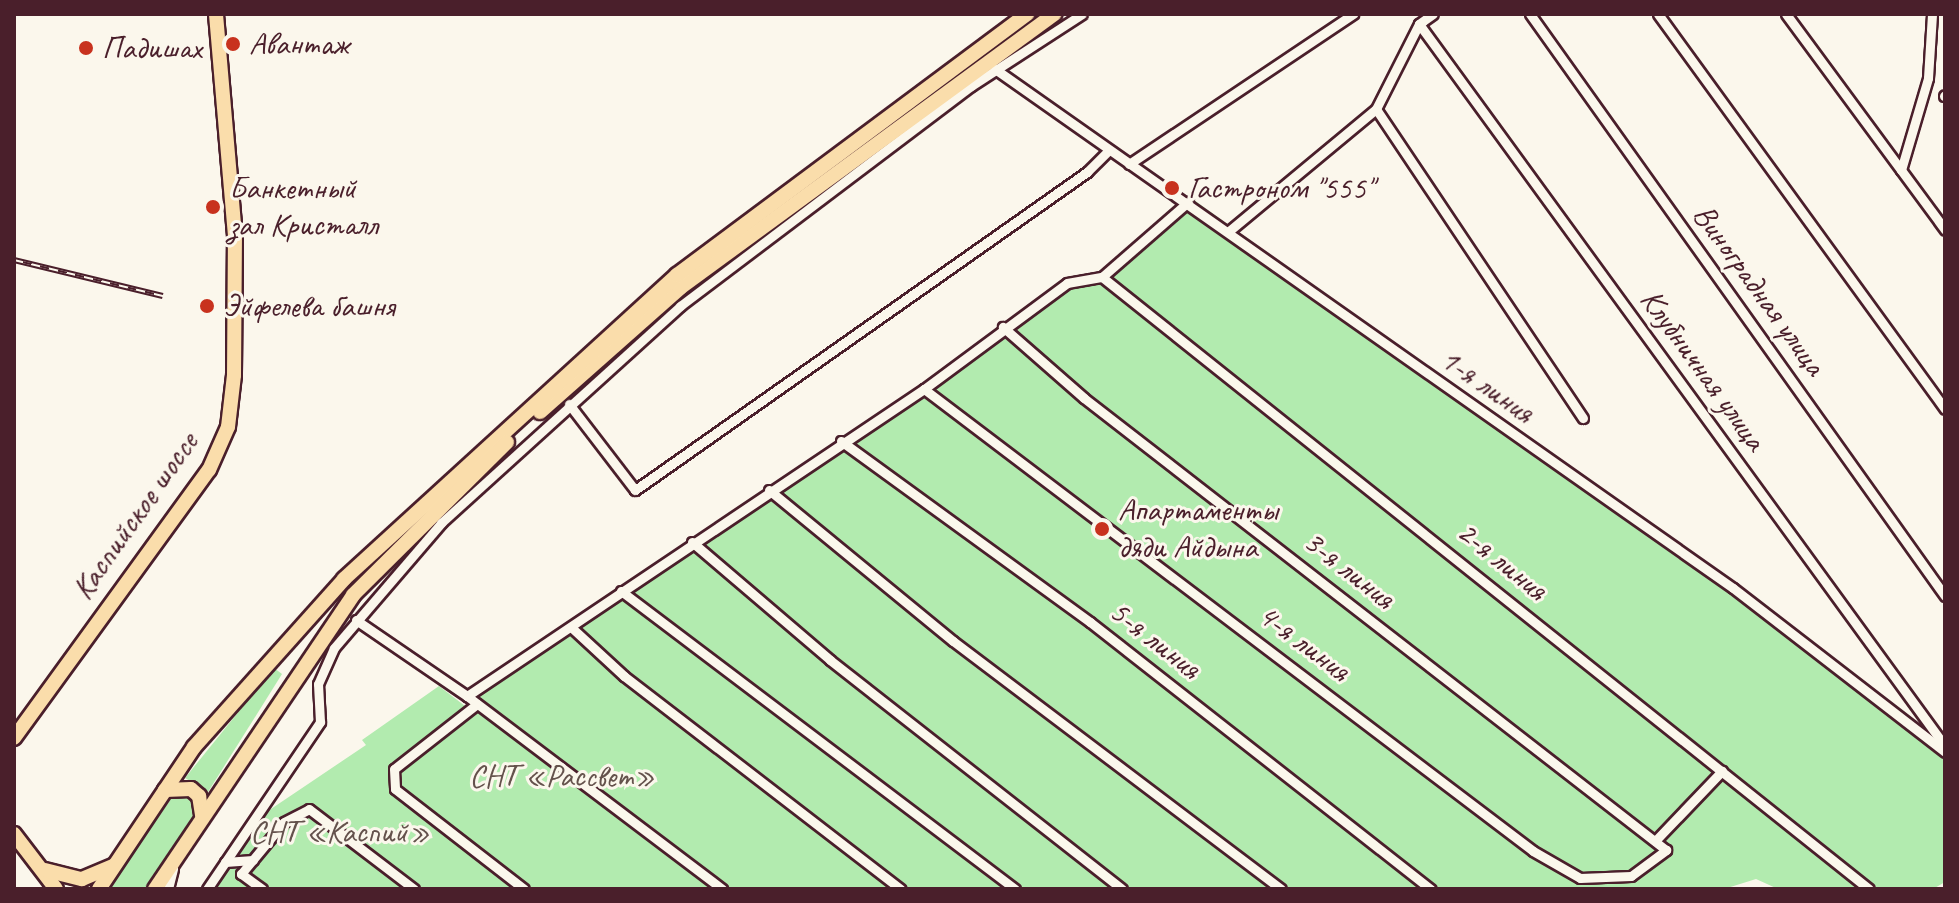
<!DOCTYPE html>
<html>
<head>
<meta charset="utf-8">
<style>
  body { margin:0 }
  #map { position:relative; width:1959px; height:903px; overflow:hidden; background:#fbf7ec; font-family:Caveat,sans-serif }
  div>[style] { position:absolute }
  .green>* { inset:0; background:#b2ebaf }
  .roads { filter:drop-shadow(2px 0 #4a1f2b) drop-shadow(-2px 0 #4a1f2b) drop-shadow(0 2px #4a1f2b) drop-shadow(0 -2px #4a1f2b) }
  .street>* { height:9px; margin:-4.5px; padding:0 4.5px; transform-origin:4.5px; border-radius:4.5px; background:#fbf7ec }
  .primary>* { height:14px; margin:-7px; padding:0 7px; transform-origin:7px; border-radius:7px; background:#faddab }
  .rail>* { height:6px; margin-top:-3px; transform-origin:0; background:repeating-linear-gradient(90deg,#fbf7ec 0 9px,#4a1f2b 0 18px); box-sizing:border-box; border-block:2px solid #4a1f2b }
  .dots>* { width:22px; height:22px; translate:-50% -50%; box-sizing:border-box; border:4px solid #fbf7ec; border-radius:50% }
  span { translate:-50% -50%; white-space:nowrap; text-align:center; line-height:1.15; -webkit-text-stroke:6px #fbf7ec; paint-order:stroke }
  .poi-label { font-size:32px; color:#4a1f2b }
  .left { translate:0 -50%; text-align:left }
  .street-label { font-size:32px; color:#4a1f2b }
  .park-label { font-size:32px; color:#64524c }
  .frame { position:absolute; inset:0; border:16px solid #4a1f2b; pointer-events:none }
</style>
</head>
<body>
<div id="map">
  <div class="green">
    <div style="clip-path:polygon(1194px 200px,1847px 671px,1945px 749px,1945px 882px,1933px 889px,1778px 889px,1756px 879px,1724px 889px,215px 889px,265px 813px,366px 745px,362px 740px,439px 686px,465px 706px,1065px 289px,1098px 282px)"></div>
    <div style="clip-path:polygon(274px 668px,282px 674px,208px 792px,185px 778px)"></div>
    <div style="clip-path:polygon(189px 793px,199px 812px,148px 889px,108px 889px,173px 796px)"></div>
  </div>
  <div class="roads">
    <div class="street">
      <div style="left:1530px;top:14px;width:715px;rotate:54.51deg"></div>
      <div style="left:1658px;top:14px;width:488px;rotate:54deg"></div>
      <div style="left:1786px;top:14px;width:268px;rotate:53.6deg"></div>
      <div style="left:1419px;top:24px;width:893px;rotate:53.93deg"></div>
      <div style="left:995px;top:69px;width:902px;rotate:35.12deg"></div>
      <div style="left:1733px;top:588px;width:268px;rotate:37.7deg"></div>
      <div style="left:1944px;top:96px;width:1px;rotate:-45deg"></div>
      <div style="left:1376px;top:109px;width:372px;rotate:56.2deg"></div>
      <div style="left:1129px;top:164px;width:270px;rotate:-33.8deg"></div>
      <div style="left:1901px;top:170px;width:96px;rotate:-73.6deg"></div>
      <div style="left:1928px;top:78px;width:64px;rotate:-86.4deg"></div>
      <div style="left:1229px;top:231px;width:191px;rotate:-39.7deg"></div>
      <div style="left:1376px;top:109px;width:95px;rotate:-63.2deg"></div>
      <div style="left:1419px;top:24px;width:17px;rotate:-36deg"></div>
      <div style="left:1102px;top:277px;width:981px;rotate:38.59deg"></div>
      <div style="left:924px;top:389px;width:764px;rotate:37.18deg"></div>
      <div style="left:1533px;top:851px;width:54px;rotate:29.9deg"></div>
      <div style="left:1580px;top:878px;width:51px;rotate:-2.2deg"></div>
      <div style="left:1631px;top:876px;width:44px;rotate:-36.6deg"></div>
      <div style="left:1666px;top:850px;width:737px;rotate:-142.17deg"></div>
      <div style="left:1084px;top:398px;width:108px;rotate:-138.8deg"></div>
      <div style="left:569px;top:404px;width:108px;rotate:52.5deg"></div>
      <div style="left:635px;top:490px;width:553px;rotate:-35.13deg"></div>
      <div style="left:1087px;top:172px;width:30px;rotate:-45deg"></div>
      <div style="left:841px;top:441px;width:308px;rotate:36deg"></div>
      <div style="left:1090px;top:622px;width:433px;rotate:38.1deg"></div>
      <div style="left:769px;top:490px;width:238px;rotate:39.4deg"></div>
      <div style="left:953px;top:641px;width:411px;rotate:37.1deg"></div>
      <div style="left:692px;top:542px;width:182px;rotate:40.5deg"></div>
      <div style="left:830px;top:660px;width:371px;rotate:38.1deg"></div>
      <div style="left:621px;top:591px;width:494px;rotate:37.1deg"></div>
      <div style="left:356px;top:620px;width:135px;rotate:34.4deg"></div>
      <div style="left:467px;top:696px;width:320px;rotate:37.1deg"></div>
      <div style="left:572px;top:628px;width:71px;rotate:42.7deg"></div>
      <div style="left:624px;top:676px;width:349px;rotate:37.6deg"></div>
      <div style="left:467px;top:696px;width:551px;rotate:-33.89deg"></div>
      <div style="left:924px;top:389px;width:178px;rotate:-36.5deg"></div>
      <div style="left:1067px;top:283px;width:36px;rotate:-10deg"></div>
      <div style="left:1102px;top:277px;width:114px;rotate:-41.1deg"></div>
      <div style="left:477px;top:704px;width:105px;rotate:141.9deg"></div>
      <div style="left:394px;top:769px;width:20px;rotate:87deg"></div>
      <div style="left:395px;top:789px;width:163px;rotate:37.8deg"></div>
      <div style="left:1655px;top:841px;width:97px;rotate:-46.3deg"></div>
      <div style="left:225px;top:862px;width:28px;rotate:-4deg"></div>
      <div style="left:168px;top:889px;width:21px;rotate:-76deg"></div>
      <div style="left:207px;top:889px;width:202px;rotate:-55.9deg"></div>
      <div style="left:320px;top:722px;width:38px;rotate:-93deg"></div>
      <div style="left:318px;top:684px;width:39px;rotate:-66deg"></div>
      <div style="left:334px;top:648px;width:165px;rotate:-49.4deg"></div>
      <div style="left:441px;top:523px;width:323px;rotate:-42.2deg"></div>
      <div style="left:680px;top:306px;width:365px;rotate:-37.1deg"></div>
      <div style="left:971px;top:86px;width:132px;rotate:-33deg"></div>
      <div style="left:262px;top:889px;width:26px;rotate:-144deg"></div>
      <div style="left:241px;top:874px;width:67px;rotate:-50.4deg"></div>
      <div style="left:284px;top:822px;width:28px;rotate:-27deg"></div>
      <div style="left:309px;top:809px;width:132px;rotate:37.3deg"></div>
    </div>
    <div class="primary">
      <div style="left:540px;top:412px;width:187px;rotate:-41.5deg"></div>
      <div style="left:680px;top:288px;width:464px;rotate:-36.2deg"></div>
      <div style="left:14px;top:738px;width:331px;rotate:-54deg"></div>
      <div style="left:209px;top:470px;width:47px;rotate:-66.2deg"></div>
      <div style="left:228px;top:427px;width:52px;rotate:-83.4deg"></div>
      <div style="left:234px;top:375px;width:139px;rotate:-89.6deg"></div>
      <div style="left:235px;top:236px;width:223px;rotate:-94.9deg"></div>
      <div style="left:165px;top:790px;width:26px;rotate:-2deg"></div>
      <div style="left:191px;top:789px;width:11px;rotate:41deg"></div>
      <div style="left:199px;top:796px;width:20px;rotate:81deg"></div>
      <div style="left:14px;top:834px;width:69px;rotate:52.6deg"></div>
      <div style="left:45px;top:870px;width:38px;rotate:14deg"></div>
      <div style="left:82px;top:879px;width:33px;rotate:-23deg"></div>
      <div style="left:99px;top:889px;width:171px;rotate:-56.2deg"></div>
      <div style="left:194px;top:747px;width:225px;rotate:-48.2deg"></div>
      <div style="left:344px;top:579px;width:451px;rotate:-42.4deg"></div>
      <div style="left:677px;top:275px;width:437px;rotate:-36.7deg"></div>
      <div style="left:155px;top:889px;width:354px;rotate:-56deg"></div>
      <div style="left:353px;top:595px;width:217px;rotate:-44.8deg"></div>
    </div>
  </div>
  <div class="rail">
    <div style="left:14px;top:260px;width:153px;rotate:13.6deg"></div>
  </div>
  <div class="dots">
    <div style="left:233px;top:44px;background:#c8321e"></div>
    <div style="left:86px;top:48px;background:#c8321e"></div>
    <div style="left:1172px;top:188px;background:#c8321e"></div>
    <div style="left:213px;top:207px;background:#c8321e"></div>
    <div style="left:207px;top:306px;background:#c8321e"></div>
    <div style="left:1102px;top:529px;background:#c8321e"></div>
  </div>
  <div class="poi-label">
    <span class="left" style="left:249px;top:44px">Авантаж</span>
    <span class="left" style="left:102px;top:48px">Падишах</span>
    <span class="left" style="left:1188px;top:188px">Гастроном "555"</span>
    <span class="left" style="left:229px;top:207px">Банкетный<br>зал Кристалл</span>
    <span class="left" style="left:223px;top:306px">Эйфелева башня</span>
    <span class="left" style="left:1118px;top:529px">Апартаменты<br>дяди Айдына</span>
  </div>
  <div class="street-label">
    <span style="left:1759px;top:290px;rotate:54deg">Виноградная улица</span>
    <span style="left:1703px;top:370px;rotate:54deg">Клубничная улица</span>
    <span style="left:1487px;top:386px;rotate:35deg">1-я линия</span>
    <span style="left:135px;top:516px;rotate:-55deg">Каспийское шоссе</span>
    <span style="left:1502px;top:561px;rotate:39deg">2-я линия</span>
    <span style="left:1349px;top:570px;rotate:38deg">3-я линия</span>
    <span style="left:1155px;top:640px;rotate:38deg">5-я линия</span>
    <span style="left:1304px;top:643px;rotate:37deg">4-я линия</span>
  </div>
  <div class="park-label">
    <span style="left:562px;top:776px">СНТ «Рассвет»</span>
    <span style="left:340px;top:832px">СНТ «Каспий»</span>
  </div>
  <div class="frame"></div>
</div>
</body>
</html>
